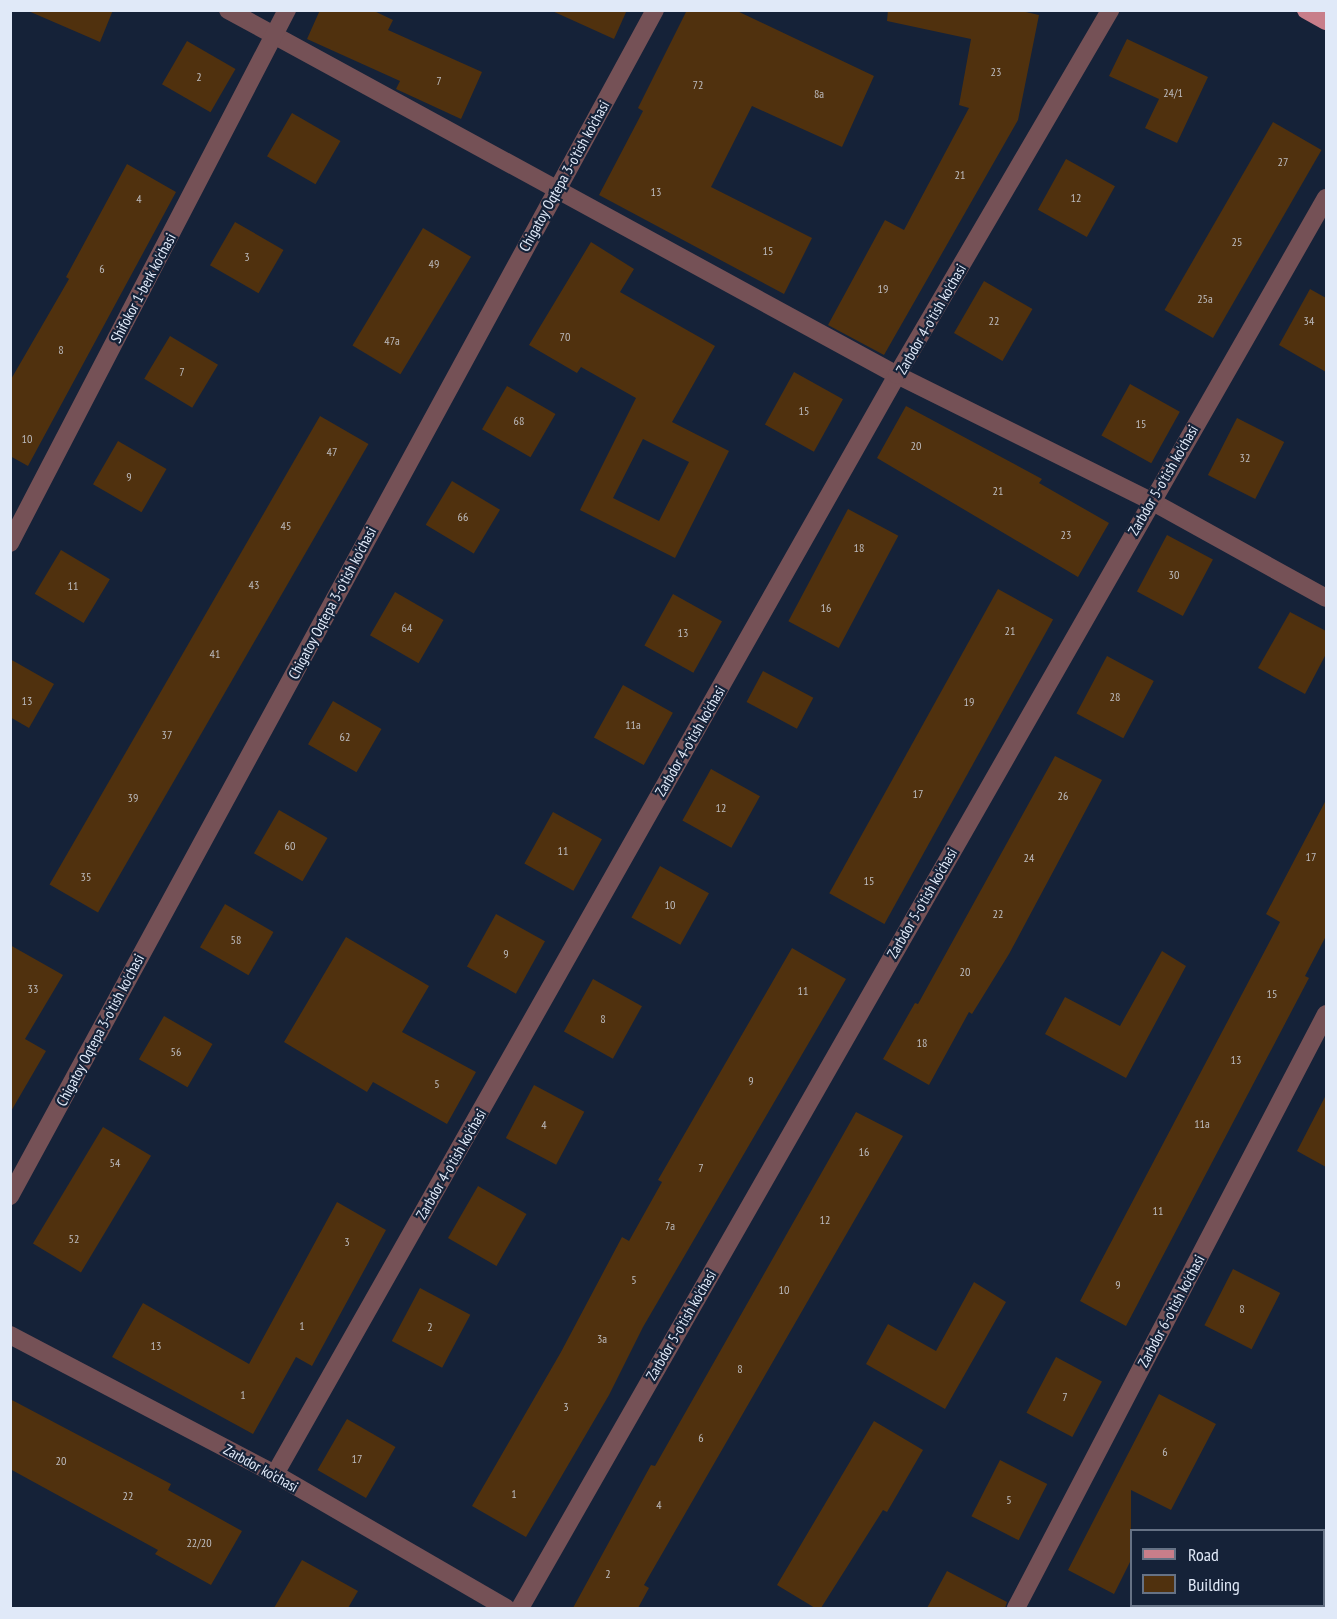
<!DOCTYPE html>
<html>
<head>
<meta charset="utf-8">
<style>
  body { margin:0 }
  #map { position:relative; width:1337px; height:1619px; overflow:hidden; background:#152238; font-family:"PT Sans Narrow",sans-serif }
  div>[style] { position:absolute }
  .building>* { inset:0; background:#50310e; transform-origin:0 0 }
  .minor>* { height:18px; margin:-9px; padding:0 9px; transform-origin:9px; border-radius:9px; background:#755156 }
  .major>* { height:18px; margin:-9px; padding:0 9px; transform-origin:9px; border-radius:9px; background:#c87e8a }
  span { translate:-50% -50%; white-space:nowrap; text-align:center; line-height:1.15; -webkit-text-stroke:4.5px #152238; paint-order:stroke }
  .number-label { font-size:12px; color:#bcbbbe }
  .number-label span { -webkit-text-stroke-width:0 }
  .street-label { font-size:15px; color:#e0e9f8 }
  .frame { position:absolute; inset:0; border:12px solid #e0e9f8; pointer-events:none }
  .legend { position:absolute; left:1130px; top:1529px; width:195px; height:78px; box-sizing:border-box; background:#152238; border:2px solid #667285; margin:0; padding:8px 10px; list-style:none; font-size:18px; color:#e0e9f8 }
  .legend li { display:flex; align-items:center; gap:12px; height:30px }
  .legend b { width:30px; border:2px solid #667285 }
</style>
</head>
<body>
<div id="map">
  <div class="building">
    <div style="clip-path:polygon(26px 10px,113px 10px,100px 42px)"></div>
    <div style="clip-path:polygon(320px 10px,372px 10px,393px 20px,388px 30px,482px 72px,461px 119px,396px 89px,400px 81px,307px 39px)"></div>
    <div style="clip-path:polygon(550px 10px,627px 10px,614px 39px)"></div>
    <div style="clip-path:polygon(687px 10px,735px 10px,874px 76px,842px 147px,752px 106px,711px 187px,812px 238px,784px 294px,599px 195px,643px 111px,638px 108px)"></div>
    <div style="clip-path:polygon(888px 10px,1017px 10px,1039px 15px,1018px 120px,884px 355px,828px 325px,885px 220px,904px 230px,969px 108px,959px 105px,971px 39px,887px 21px)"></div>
    <div style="clip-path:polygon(1127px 39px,1208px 77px,1177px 143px,1145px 128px,1159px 99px,1109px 76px)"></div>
    <div style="left:187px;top:41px;width:56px;height:50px;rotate:30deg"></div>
    <div style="left:292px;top:113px;width:56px;height:50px;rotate:30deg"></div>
    <div style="left:1273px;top:122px;width:56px;height:217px;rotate:30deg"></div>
    <div style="left:1066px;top:159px;width:56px;height:58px;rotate:29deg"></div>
    <div style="clip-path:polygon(127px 164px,176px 192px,28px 466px,10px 456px,10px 381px,69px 279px,66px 277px)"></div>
    <div style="left:235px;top:222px;width:56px;height:50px;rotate:30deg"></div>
    <div style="left:423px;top:228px;width:56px;height:137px;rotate:31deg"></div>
    <div style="clip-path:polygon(evenodd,591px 242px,634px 269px,620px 292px,715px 346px,672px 422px,729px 451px,675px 558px,580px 510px,636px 398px,581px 367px,577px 373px,529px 345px,591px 242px,643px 439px,689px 462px,659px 521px,613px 498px,643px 439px)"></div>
    <div style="left:984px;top:281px;width:56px;height:60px;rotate:30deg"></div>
    <div style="clip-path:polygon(1310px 289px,1326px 298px,1326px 372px,1279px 345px)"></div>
    <div style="left:170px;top:336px;width:56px;height:50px;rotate:31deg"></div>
    <div style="left:794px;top:372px;width:56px;height:60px;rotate:29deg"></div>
    <div style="left:1130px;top:384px;width:57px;height:59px;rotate:29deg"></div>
    <div style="left:507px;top:386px;width:56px;height:50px;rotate:30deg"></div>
    <div style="clip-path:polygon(906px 406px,1042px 479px,1039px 483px,1109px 523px,1078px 577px,877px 458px)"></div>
    <div style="left:320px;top:416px;width:56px;height:541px;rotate:30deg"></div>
    <div style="left:1237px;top:418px;width:53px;height:64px;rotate:27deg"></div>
    <div style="left:118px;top:441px;width:56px;height:50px;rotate:30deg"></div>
    <div style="left:452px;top:481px;width:56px;height:51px;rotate:31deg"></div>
    <div style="left:848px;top:509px;width:57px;height:127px;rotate:28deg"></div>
    <div style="left:1167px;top:535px;width:52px;height:64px;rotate:28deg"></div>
    <div style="left:61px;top:550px;width:57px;height:51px;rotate:31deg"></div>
    <div style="left:998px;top:589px;width:63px;height:348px;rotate:29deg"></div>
    <div style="left:395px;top:592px;width:56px;height:50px;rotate:30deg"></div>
    <div style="left:673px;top:594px;width:56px;height:59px;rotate:29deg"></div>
    <div style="clip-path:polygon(1290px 612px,1326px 631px,1326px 654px,1305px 694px,1258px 668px)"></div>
    <div style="left:1107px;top:656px;width:53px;height:65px;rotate:28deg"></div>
    <div style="clip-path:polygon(10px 659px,54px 684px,29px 728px,10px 717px)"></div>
    <div style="left:763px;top:671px;width:57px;height:35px;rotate:28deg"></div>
    <div style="left:623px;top:685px;width:57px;height:60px;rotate:29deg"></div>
    <div style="left:333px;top:701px;width:56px;height:50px;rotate:30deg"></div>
    <div style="clip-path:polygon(1055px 756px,1102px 780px,1009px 954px,972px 1014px,969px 1012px,929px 1085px,883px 1059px,915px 1003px,918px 1004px)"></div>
    <div style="left:711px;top:769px;width:56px;height:59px;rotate:29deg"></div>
    <div style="clip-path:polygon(1326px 800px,1326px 936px,1305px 976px,1309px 978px,1126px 1326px,1080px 1301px,1280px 922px,1266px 914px)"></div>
    <div style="left:279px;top:810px;width:56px;height:50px;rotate:30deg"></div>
    <div style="left:553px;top:812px;width:56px;height:59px;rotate:29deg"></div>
    <div style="left:660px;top:866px;width:56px;height:59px;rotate:29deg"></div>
    <div style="left:225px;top:904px;width:56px;height:50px;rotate:30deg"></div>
    <div style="left:496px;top:914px;width:56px;height:60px;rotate:29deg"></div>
    <div style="clip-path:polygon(346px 937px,429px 986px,402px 1032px,476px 1072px,447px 1124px,373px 1082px,367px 1092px,284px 1042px)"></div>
    <div style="clip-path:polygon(10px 945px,63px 975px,25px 1039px,46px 1051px,10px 1113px)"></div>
    <div style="clip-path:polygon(792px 948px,846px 979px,643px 1327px,609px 1395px,526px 1537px,472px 1506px,561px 1352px,622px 1237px,629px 1241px,662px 1182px,658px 1180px)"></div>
    <div style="clip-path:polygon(1162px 951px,1186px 966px,1126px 1078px,1045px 1034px,1065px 997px,1120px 1026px)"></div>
    <div style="left:593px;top:979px;width:56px;height:60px;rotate:29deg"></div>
    <div style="left:164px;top:1016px;width:56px;height:50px;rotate:30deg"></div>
    <div style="left:534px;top:1085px;width:57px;height:60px;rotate:28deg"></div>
    <div style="clip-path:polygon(1326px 1095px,1326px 1167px,1297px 1151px)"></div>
    <div style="clip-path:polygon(856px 1112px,903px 1136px,644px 1585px,649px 1588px,638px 1608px,573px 1608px,651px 1465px,655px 1466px)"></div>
    <div style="left:103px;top:1127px;width:56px;height:136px;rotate:31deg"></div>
    <div style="left:478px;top:1186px;width:56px;height:60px;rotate:30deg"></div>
    <div style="clip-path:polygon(337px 1202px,386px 1230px,312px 1366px,296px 1357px,253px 1434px,112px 1357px,143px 1303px,249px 1364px)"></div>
    <div style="left:1233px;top:1269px;width:53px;height:63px;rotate:27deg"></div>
    <div style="clip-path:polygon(974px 1282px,1006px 1302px,945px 1409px,866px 1364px,888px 1324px,936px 1351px)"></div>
    <div style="left:420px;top:1288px;width:57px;height:60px;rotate:28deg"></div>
    <div style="left:1056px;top:1357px;width:52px;height:63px;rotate:28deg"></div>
    <div style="clip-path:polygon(1159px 1394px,1216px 1424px,1171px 1510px,1131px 1490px,1131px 1560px,1114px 1594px,1068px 1570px)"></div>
    <div style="clip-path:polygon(10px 1399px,171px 1484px,168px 1490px,242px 1531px,211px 1585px,155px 1554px,158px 1550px,10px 1469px)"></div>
    <div style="left:347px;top:1419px;width:56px;height:59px;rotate:30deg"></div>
    <div style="clip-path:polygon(874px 1421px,923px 1450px,887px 1512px,883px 1510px,821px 1608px,815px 1608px,777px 1585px)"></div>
    <div style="left:1000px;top:1460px;width:53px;height:63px;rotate:27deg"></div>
    <div style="clip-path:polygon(302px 1560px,358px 1591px,348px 1608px,274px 1608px)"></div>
    <div style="clip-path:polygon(947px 1571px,1007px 1602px,1005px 1608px,927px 1608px)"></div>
  </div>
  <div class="minor">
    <div style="left:228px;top:10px;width:762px;rotate:28.62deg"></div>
    <div style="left:897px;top:375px;width:284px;rotate:26.4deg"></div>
    <div style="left:1151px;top:501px;width:200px;rotate:29deg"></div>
    <div style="left:10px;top:543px;width:601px;rotate:-62.54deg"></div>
    <div style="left:10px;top:1196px;width:1350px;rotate:-61.46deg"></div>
    <div style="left:10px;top:1335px;width:299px;rotate:27.7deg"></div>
    <div style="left:275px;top:1474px;width:267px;rotate:30.1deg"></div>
    <div style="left:275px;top:1474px;width:1263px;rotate:-60.49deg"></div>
    <div style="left:897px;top:375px;width:423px;rotate:-59.7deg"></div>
    <div style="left:520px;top:1608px;width:1624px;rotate:-60.25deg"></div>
    <div style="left:1016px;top:1608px;width:670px;rotate:-62.44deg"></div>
  </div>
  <div class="major">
    <div style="left:1306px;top:10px;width:23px;rotate:29deg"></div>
  </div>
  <div class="number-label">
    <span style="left:996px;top:72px">23</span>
    <span style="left:199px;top:77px">2</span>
    <span style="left:439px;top:81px">7</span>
    <span style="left:698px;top:85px">72</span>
    <span style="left:1173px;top:93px">24/1</span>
    <span style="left:819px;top:94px">8a</span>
    <span style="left:1283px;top:162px">27</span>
    <span style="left:960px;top:175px">21</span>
    <span style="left:656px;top:192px">13</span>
    <span style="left:1076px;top:198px">12</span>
    <span style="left:139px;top:199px">4</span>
    <span style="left:1237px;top:242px">25</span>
    <span style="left:768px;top:251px">15</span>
    <span style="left:247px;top:257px">3</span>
    <span style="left:434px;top:264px">49</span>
    <span style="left:102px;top:269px">6</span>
    <span style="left:883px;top:289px">19</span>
    <span style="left:1205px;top:299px">25a</span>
    <span style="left:994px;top:321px">22</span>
    <span style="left:1309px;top:321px">34</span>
    <span style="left:565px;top:337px">70</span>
    <span style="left:392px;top:341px">47a</span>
    <span style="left:61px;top:350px">8</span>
    <span style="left:182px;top:372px">7</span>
    <span style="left:804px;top:411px">15</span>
    <span style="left:519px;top:421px">68</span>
    <span style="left:1141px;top:424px">15</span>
    <span style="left:27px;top:439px">10</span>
    <span style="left:916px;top:446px">20</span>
    <span style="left:332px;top:452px">47</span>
    <span style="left:1245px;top:458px">32</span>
    <span style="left:129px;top:477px">9</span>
    <span style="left:998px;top:491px">21</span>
    <span style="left:463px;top:517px">66</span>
    <span style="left:286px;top:526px">45</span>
    <span style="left:1066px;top:535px">23</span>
    <span style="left:859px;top:548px">18</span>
    <span style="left:1174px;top:575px">30</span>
    <span style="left:254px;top:585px">43</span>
    <span style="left:73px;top:586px">11</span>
    <span style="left:826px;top:608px">16</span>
    <span style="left:407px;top:628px">64</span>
    <span style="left:1010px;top:631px">21</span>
    <span style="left:683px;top:633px">13</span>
    <span style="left:215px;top:654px">41</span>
    <span style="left:1115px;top:697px">28</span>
    <span style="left:27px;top:701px">13</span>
    <span style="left:969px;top:702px">19</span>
    <span style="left:633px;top:725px">11a</span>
    <span style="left:167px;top:735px">37</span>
    <span style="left:345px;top:737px">62</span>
    <span style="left:918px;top:794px">17</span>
    <span style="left:1063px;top:796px">26</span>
    <span style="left:133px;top:798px">39</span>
    <span style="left:721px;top:808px">12</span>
    <span style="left:290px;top:846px">60</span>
    <span style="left:563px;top:851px">11</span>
    <span style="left:1311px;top:857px">17</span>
    <span style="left:1029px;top:858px">24</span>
    <span style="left:86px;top:877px">35</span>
    <span style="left:869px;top:881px">15</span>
    <span style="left:670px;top:905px">10</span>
    <span style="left:998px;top:914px">22</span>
    <span style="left:236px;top:940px">58</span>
    <span style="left:506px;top:954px">9</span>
    <span style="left:965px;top:972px">20</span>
    <span style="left:33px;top:989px">33</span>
    <span style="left:803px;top:991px">11</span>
    <span style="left:1272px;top:994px">15</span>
    <span style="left:603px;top:1019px">8</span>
    <span style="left:922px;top:1043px">18</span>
    <span style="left:176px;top:1052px">56</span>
    <span style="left:1236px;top:1060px">13</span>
    <span style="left:751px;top:1081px">9</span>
    <span style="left:437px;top:1084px">5</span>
    <span style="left:1202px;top:1124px">11a</span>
    <span style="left:544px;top:1125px">4</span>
    <span style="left:864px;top:1152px">16</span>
    <span style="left:115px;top:1163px">54</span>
    <span style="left:701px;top:1168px">7</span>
    <span style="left:1158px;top:1211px">11</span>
    <span style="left:825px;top:1220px">12</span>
    <span style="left:670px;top:1226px">7a</span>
    <span style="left:74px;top:1239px">52</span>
    <span style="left:347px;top:1242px">3</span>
    <span style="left:634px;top:1280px">5</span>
    <span style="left:1118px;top:1285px">9</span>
    <span style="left:784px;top:1290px">10</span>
    <span style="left:1242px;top:1309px">8</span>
    <span style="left:302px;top:1326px">1</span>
    <span style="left:430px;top:1327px">2</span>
    <span style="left:602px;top:1339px">3a</span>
    <span style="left:156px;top:1346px">13</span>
    <span style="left:740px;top:1369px">8</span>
    <span style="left:243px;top:1395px">1</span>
    <span style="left:1065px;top:1397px">7</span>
    <span style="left:566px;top:1407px">3</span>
    <span style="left:701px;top:1438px">6</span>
    <span style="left:1165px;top:1452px">6</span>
    <span style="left:357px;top:1459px">17</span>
    <span style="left:61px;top:1461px">20</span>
    <span style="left:514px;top:1494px">1</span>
    <span style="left:128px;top:1496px">22</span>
    <span style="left:1009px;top:1500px">5</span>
    <span style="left:659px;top:1505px">4</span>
    <span style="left:199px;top:1543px">22/20</span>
    <span style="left:608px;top:1574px">2</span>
  </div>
  <div class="street-label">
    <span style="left:564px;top:176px;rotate:-61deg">Chigatoy Oqtepa 3-o'tish ko'chasi</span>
    <span style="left:143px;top:288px;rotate:-62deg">Shifokor 1-berk ko'chasi</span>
    <span style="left:931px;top:319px;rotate:-60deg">Zarbdor 4-o'tish ko'chasi</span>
    <span style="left:1163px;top:480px;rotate:-60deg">Zarbdor 5-o'tish ko'chasi</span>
    <span style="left:332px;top:603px;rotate:-62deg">Chigatoy Oqtepa 3-o'tish ko'chasi</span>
    <span style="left:690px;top:741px;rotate:-60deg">Zarbdor 4-o'tish ko'chasi</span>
    <span style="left:922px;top:903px;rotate:-60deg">Zarbdor 5-o'tish ko'chasi</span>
    <span style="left:100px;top:1030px;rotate:-62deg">Chigatoy Oqtepa 3-o'tish ko'chasi</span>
    <span style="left:451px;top:1164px;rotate:-60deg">Zarbdor 4-o'tish ko'chasi</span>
    <span style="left:1171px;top:1311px;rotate:-62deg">Zarbdor 6-o'tish ko'chasi</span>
    <span style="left:681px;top:1325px;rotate:-60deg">Zarbdor 5-o'tish ko'chasi</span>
    <span style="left:261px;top:1468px;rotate:29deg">Zarbdor ko'chasi</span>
  </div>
  <div class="frame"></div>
  <ul class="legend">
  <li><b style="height:8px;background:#c87e8a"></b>Road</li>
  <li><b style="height:16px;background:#50310e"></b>Building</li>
  </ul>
</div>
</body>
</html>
